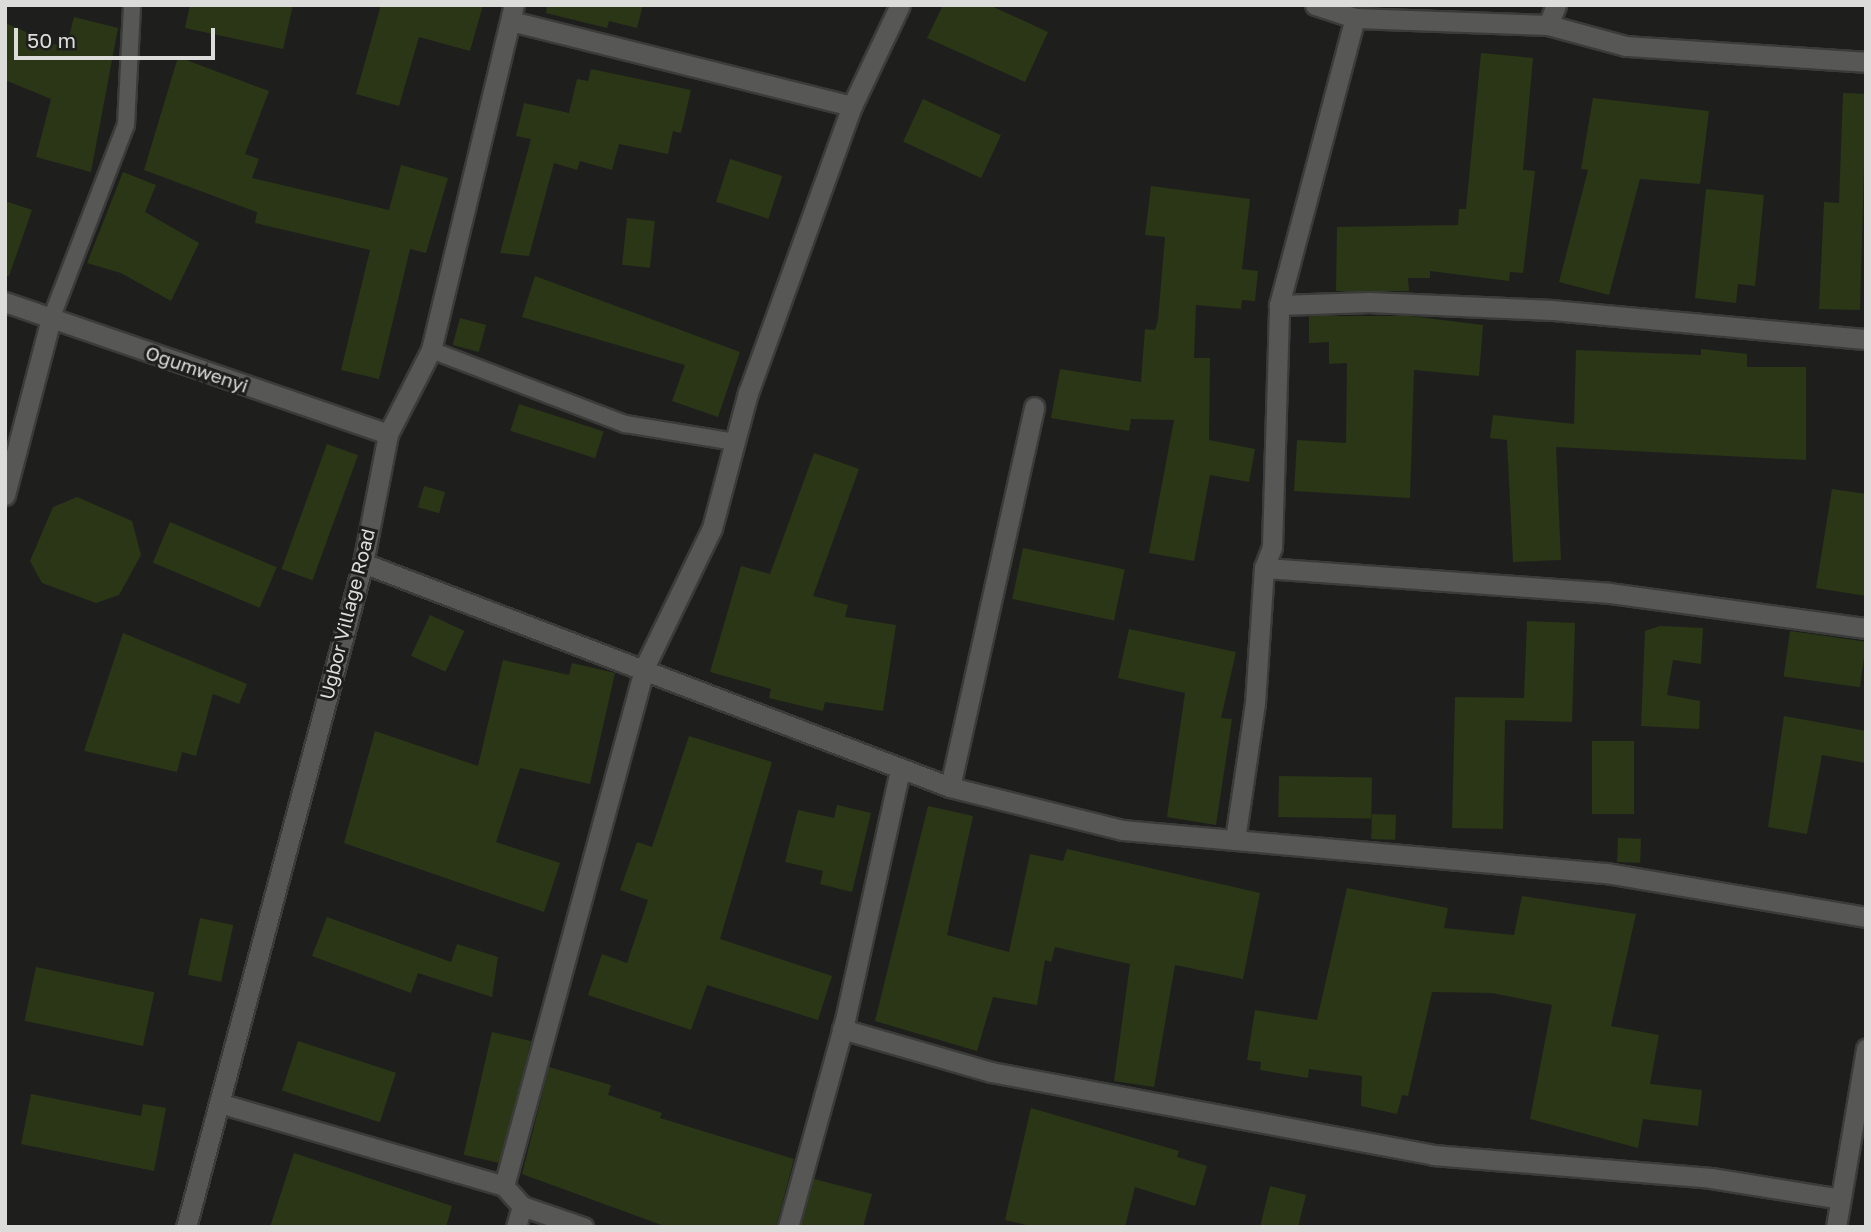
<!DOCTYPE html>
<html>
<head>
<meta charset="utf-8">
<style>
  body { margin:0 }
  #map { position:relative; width:1871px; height:1232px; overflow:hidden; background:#1e1f1d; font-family:"Golos Text",sans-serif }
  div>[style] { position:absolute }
  .building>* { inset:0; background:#2a3616; transform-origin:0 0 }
  .roads { filter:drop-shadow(2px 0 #3b3c3a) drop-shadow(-2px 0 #3b3c3a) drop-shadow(0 2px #3b3c3a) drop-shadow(0 -2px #3b3c3a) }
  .service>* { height:16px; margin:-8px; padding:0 8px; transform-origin:8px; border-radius:8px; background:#575856 }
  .minor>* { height:19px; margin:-9.5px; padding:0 9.5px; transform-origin:9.5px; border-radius:9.5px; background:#575856 }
  .tertiary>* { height:19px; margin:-9.5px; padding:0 9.5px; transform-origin:9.5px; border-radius:9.5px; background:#575856 }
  span { translate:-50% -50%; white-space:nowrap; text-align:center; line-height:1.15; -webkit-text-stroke:6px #1e1f1d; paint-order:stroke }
  .street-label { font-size:19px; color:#dcdddb }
  .frame { position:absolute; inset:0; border:7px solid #dcdddb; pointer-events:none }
  .scale { position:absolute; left:14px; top:28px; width:201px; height:32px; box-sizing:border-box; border:4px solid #dcdddb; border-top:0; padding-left:9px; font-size:21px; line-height:24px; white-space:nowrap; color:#dcdddb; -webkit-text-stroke:5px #1e1f1d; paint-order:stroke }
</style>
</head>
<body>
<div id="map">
  <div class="building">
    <div style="clip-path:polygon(190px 5px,293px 5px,283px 49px,185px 28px)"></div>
    <div style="clip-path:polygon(381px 5px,483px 5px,470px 51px,419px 37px,399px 106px,356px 94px)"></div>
    <div style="clip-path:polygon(547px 5px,643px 5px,637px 28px,609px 21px,607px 28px,546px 13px)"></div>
    <div style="clip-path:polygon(943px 5px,989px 5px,1048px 32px,1025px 82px,927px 38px)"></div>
    <div style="clip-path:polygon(74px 17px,118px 28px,91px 172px,36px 157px,51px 99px,5px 80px,5px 23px,66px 49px)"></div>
    <div style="clip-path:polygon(1481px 53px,1533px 58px,1523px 170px,1535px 171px,1523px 273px,1510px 272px,1509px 281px,1430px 271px,1430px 278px,1408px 278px,1409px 291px,1336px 291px,1337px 227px,1458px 225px,1459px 209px,1466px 209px)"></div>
    <div style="clip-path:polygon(178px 57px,269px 91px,245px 154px,259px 159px,252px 178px,389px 210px,401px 165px,448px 178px,426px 253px,410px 249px,379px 379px,341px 370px,370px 250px,255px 223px,257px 212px,144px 170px)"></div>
    <div style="clip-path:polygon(591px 69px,691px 90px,681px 133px,673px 131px,668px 154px,619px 144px,612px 170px,580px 161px,577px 170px,554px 163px,529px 256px,500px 253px,531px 139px,516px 136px,524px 103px,569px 113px,577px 79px,588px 81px)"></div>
    <div style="clip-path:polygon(1843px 93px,1866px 94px,1860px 310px,1819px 309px,1824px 202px,1839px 203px)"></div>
    <div style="clip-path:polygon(1593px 98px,1709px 111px,1700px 184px,1640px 179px,1609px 295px,1559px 282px,1588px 170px,1581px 169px)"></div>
    <div style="left:923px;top:99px;width:86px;height:47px;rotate:25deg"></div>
    <div style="left:730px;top:159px;width:55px;height:45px;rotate:18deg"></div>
    <div style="clip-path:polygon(123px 172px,156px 185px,145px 212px,199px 243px,171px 301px,121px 273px,87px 263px)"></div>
    <div style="clip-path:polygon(1151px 186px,1250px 199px,1242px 269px,1258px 271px,1255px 301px,1242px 300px,1241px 309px,1196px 305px,1194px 358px,1210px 358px,1209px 440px,1255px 449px,1249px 482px,1210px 475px,1194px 561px,1149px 553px,1174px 420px,1131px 419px,1129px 431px,1051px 418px,1060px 369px,1141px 382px,1145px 329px,1155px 330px,1158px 320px,1165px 237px,1145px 235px)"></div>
    <div style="clip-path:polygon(1706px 189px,1764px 195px,1755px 286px,1738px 284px,1736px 303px,1695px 298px)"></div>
    <div style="clip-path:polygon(5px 201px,32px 210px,9px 276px,5px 276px)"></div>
    <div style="left:627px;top:218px;width:28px;height:47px;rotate:6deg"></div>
    <div style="clip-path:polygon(535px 276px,740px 352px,718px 417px,672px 401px,685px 365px,522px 317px)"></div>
    <div style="clip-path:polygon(1309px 316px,1410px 316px,1483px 325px,1479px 376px,1414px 370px,1410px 498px,1294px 491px,1297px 440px,1346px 443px,1347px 363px,1329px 364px,1329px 342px,1309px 343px)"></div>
    <div style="left:460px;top:318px;width:27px;height:28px;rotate:15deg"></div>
    <div style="clip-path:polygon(1701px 349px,1747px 354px,1747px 367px,1806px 367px,1806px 460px,1556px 447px,1561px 560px,1513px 562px,1507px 440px,1490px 438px,1493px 415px,1574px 424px,1576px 350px,1701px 355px)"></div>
    <div style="left:519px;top:404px;width:89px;height:28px;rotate:18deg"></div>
    <div style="left:327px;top:444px;width:33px;height:133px;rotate:20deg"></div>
    <div style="clip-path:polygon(814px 453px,859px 469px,813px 596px,848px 605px,845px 617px,896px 625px,883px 711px,825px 702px,823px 711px,769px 698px,771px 689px,710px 672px,741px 566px,770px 574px)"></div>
    <div style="left:424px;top:486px;width:22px;height:22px;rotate:16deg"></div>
    <div style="clip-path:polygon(1832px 489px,1866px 494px,1866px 596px,1816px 588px)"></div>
    <div style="clip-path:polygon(77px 497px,132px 521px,141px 555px,119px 595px,96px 603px,42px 583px,30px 561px,53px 507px)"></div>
    <div style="left:170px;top:522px;width:116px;height:44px;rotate:23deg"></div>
    <div style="left:1023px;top:548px;width:104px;height:52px;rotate:12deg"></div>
    <div style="left:430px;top:615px;width:38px;height:45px;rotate:25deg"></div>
    <div style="clip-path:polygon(1527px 621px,1575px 623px,1572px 722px,1505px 720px,1503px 829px,1452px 828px,1455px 697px,1524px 698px)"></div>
    <div style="clip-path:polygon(1660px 626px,1703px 628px,1701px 664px,1673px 660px,1667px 695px,1700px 701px,1699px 729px,1641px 726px,1645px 631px)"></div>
    <div style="clip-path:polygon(1129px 629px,1236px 652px,1221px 718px,1232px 719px,1216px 825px,1167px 817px,1185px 693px,1118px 678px)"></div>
    <div style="left:1790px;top:631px;width:77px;height:46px;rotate:8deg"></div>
    <div style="clip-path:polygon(123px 633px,247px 684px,239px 704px,213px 694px,196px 756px,182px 752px,177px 772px,84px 751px)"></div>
    <div style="clip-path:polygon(503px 660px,569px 675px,572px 663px,615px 673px,590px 784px,520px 768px,496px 842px,560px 863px,544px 912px,344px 843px,375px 731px,478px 766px)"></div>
    <div style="clip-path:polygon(1784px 716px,1866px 731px,1866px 763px,1822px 755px,1807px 834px,1768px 827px)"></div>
    <div style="clip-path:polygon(689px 736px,772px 762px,720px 939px,832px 976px,818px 1020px,707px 985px,691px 1030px,588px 995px,602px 954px,627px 963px,648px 900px,620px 890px,637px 842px,652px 847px)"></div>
    <div style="left:1634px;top:741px;width:73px;height:42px;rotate:90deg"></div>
    <div style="left:1279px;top:776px;width:93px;height:41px;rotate:1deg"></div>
    <div style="clip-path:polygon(837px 805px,871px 813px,852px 892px,820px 884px,823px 871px,785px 862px,798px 810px,834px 818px)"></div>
    <div style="clip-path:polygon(928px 806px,973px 816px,947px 935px,1009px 952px,1030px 854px,1063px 861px,1067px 849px,1260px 893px,1243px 979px,1175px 965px,1154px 1087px,1114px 1081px,1130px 964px,1055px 947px,1051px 962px,1045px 960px,1037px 1005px,993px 997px,977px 1051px,875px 1021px)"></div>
    <div style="left:1372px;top:814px;width:24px;height:25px;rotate:2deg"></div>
    <div style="left:1618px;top:838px;width:23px;height:24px;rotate:2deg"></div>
    <div style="clip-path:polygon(1347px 888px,1448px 908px,1444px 928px,1514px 935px,1522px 896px,1636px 914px,1611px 1026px,1659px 1035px,1650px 1084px,1702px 1090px,1698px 1126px,1643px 1119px,1638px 1148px,1530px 1119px,1552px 1005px,1492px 993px,1432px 992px,1408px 1096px,1402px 1095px,1397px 1114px,1361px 1106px,1362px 1076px,1309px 1069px,1308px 1078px,1260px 1070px,1261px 1062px,1247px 1060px,1255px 1010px,1317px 1020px)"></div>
    <div style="clip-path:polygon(327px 917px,451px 962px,457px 944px,498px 957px,492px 997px,418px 973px,411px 993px,312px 956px)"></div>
    <div style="left:200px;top:918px;width:34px;height:58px;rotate:12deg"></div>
    <div style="left:36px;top:967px;width:121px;height:55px;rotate:12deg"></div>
    <div style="left:492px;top:1032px;width:40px;height:126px;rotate:13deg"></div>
    <div style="left:298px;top:1041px;width:103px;height:52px;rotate:18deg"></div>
    <div style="clip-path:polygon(549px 1067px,611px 1085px,608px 1095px,662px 1113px,660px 1118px,794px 1159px,776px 1227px,667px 1227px,522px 1174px)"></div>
    <div style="clip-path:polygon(31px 1094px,141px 1116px,143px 1104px,166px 1108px,154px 1171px,21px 1144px)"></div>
    <div style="clip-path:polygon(1031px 1108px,1179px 1151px,1177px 1157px,1207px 1166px,1195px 1206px,1135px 1187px,1125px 1227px,1035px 1227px,1005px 1220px)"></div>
    <div style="clip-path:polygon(294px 1153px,452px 1206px,446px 1227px,270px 1227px)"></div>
    <div style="clip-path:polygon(814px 1179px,872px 1194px,863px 1227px,801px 1227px)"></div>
    <div style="clip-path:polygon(1270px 1186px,1306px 1195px,1298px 1227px,1260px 1227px)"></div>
  </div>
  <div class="roads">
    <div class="service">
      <div style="left:51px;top:319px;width:208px;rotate:-68.9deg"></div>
      <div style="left:126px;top:125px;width:120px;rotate:-87.1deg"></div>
      <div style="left:431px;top:350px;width:208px;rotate:20.9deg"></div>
      <div style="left:625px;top:424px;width:111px;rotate:9.3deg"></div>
    </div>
    <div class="minor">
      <div style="left:1315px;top:5px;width:42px;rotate:18deg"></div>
      <div style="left:1355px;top:18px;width:193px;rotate:2.1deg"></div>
      <div style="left:1548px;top:25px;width:81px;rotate:15.1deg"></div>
      <div style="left:1626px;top:46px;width:241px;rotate:3.8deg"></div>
      <div style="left:511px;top:21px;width:351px;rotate:14deg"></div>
      <div style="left:1548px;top:25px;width:22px;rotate:-68deg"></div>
      <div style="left:5px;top:302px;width:405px;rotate:19deg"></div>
      <div style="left:1279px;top:305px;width:90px;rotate:-1.9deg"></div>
      <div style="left:1369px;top:302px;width:183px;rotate:2.5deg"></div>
      <div style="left:1552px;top:310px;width:315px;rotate:5.3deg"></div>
      <div style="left:5px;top:495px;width:182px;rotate:-75.4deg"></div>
      <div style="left:363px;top:563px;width:628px;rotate:20.89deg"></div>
      <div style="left:950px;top:787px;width:177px;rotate:14deg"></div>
      <div style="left:1122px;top:830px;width:486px;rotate:5.1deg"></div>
      <div style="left:1606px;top:873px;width:264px;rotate:9.6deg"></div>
      <div style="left:1264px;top:568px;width:346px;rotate:4.1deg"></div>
      <div style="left:1609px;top:593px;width:259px;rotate:7.8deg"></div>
      <div style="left:950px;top:787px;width:389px;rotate:-77.5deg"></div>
      <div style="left:1235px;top:840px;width:138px;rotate:-81.7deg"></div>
      <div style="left:1255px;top:703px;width:135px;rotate:-86.2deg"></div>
      <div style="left:1264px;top:568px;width:22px;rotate:-69deg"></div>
      <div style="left:1272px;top:547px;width:242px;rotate:-88.3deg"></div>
      <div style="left:1279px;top:305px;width:297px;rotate:-75.2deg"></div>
      <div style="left:842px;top:1029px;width:155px;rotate:16.1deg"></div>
      <div style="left:991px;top:1072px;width:450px;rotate:10.6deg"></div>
      <div style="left:1433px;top:1155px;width:279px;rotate:4.7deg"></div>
      <div style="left:1711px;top:1178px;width:131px;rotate:9.2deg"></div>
      <div style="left:219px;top:1103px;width:297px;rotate:16.2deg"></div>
      <div style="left:504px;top:1186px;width:27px;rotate:48deg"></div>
      <div style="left:522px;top:1206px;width:65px;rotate:19deg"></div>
      <div style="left:504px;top:1186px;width:539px;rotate:-74.83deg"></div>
      <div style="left:645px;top:666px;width:153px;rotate:-64.1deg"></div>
      <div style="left:712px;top:528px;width:140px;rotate:-75.1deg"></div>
      <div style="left:748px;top:393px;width:305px;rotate:-70.1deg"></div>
      <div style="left:852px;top:106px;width:112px;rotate:-64.6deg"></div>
      <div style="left:516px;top:1227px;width:22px;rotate:-74deg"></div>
      <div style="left:788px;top:1227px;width:215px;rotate:-74.6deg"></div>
      <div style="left:845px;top:1020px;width:257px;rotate:-77.6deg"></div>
      <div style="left:1836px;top:1227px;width:181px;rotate:-80.4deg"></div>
    </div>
    <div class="tertiary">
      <div style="left:186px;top:1227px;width:687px;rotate:-75.07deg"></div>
      <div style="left:363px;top:563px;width:131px;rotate:-79deg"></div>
      <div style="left:388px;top:434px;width:94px;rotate:-62.9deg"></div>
      <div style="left:431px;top:350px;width:355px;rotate:-76.5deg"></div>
    </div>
  </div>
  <div class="street-label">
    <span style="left:197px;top:369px;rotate:19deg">Ogumwenyi</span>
    <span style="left:347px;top:614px;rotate:-76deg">Ugbor Village Road</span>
  </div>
  <div class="frame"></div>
  <div class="scale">50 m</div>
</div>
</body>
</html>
